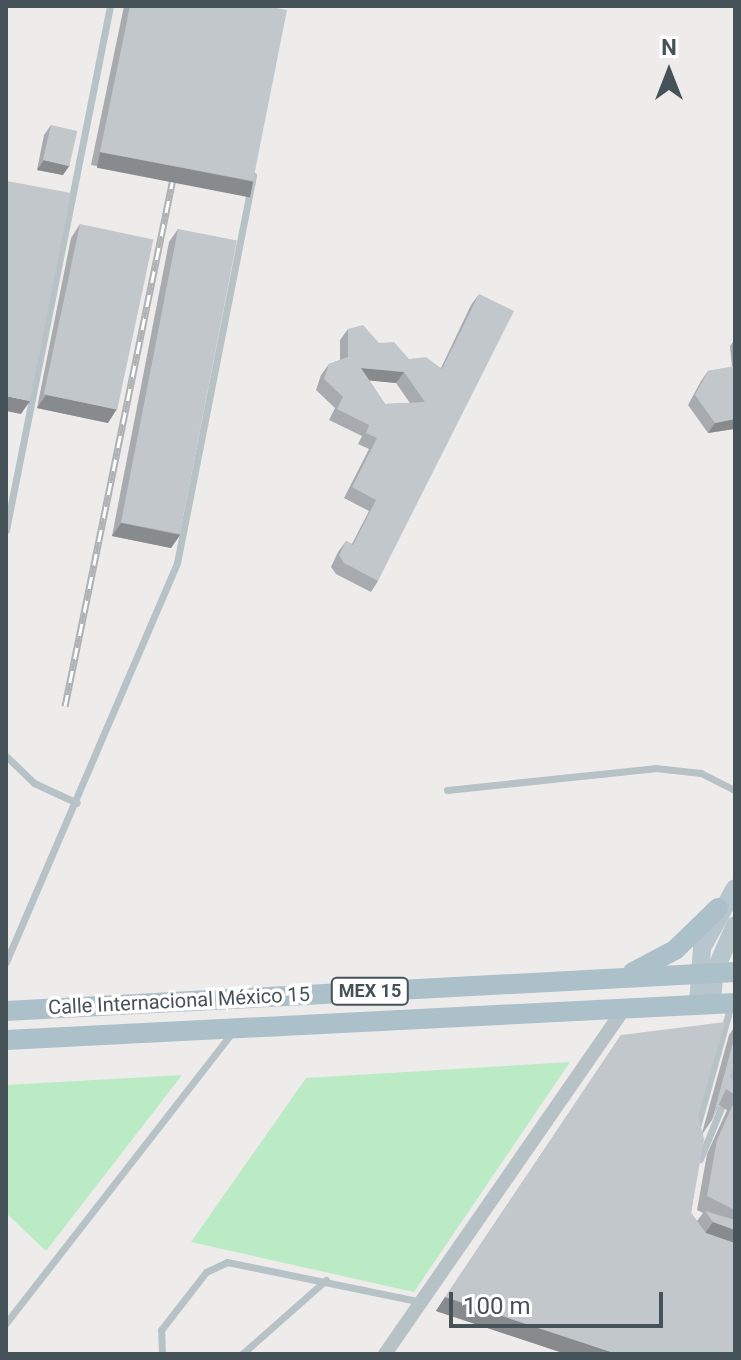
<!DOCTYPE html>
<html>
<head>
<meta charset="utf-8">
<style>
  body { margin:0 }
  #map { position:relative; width:741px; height:1360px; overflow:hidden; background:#eeebeb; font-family:Roboto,sans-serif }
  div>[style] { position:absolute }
  .green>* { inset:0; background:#baebc5 }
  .lane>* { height:7px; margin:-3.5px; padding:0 3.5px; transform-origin:3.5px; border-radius:3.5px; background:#b7c2c7 }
  .street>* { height:14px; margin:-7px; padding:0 7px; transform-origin:7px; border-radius:7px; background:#b7c2c7 }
  .secondary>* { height:18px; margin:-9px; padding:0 9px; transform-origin:9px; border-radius:9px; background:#b7c5cc }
  .primary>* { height:20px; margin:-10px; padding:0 10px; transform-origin:10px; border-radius:10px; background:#acc0c9 }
  .rail>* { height:7px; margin-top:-3.5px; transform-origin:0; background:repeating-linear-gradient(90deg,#fff 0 12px,#aeb2b5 0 24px); box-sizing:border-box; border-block:2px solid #aeb2b5 }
  .wall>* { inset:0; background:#a7abaf }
  .shaded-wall>* { inset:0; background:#888b8e; transform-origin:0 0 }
  .building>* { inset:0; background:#c2c7cb; transform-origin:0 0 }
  span { translate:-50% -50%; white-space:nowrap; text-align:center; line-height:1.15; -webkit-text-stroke:7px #fff; paint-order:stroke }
  .shield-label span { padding:2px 6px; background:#fff; border:2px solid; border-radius:6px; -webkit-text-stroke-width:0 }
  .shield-label { font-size:18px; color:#455257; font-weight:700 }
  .street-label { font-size:20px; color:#455257 }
  .frame { position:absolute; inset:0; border:8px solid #455257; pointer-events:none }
  .north { position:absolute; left:629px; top:32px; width:80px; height:80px; -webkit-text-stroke:6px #fff; paint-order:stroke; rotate:0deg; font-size:22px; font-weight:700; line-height:32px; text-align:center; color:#455257 }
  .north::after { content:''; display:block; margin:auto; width:28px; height:36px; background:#455257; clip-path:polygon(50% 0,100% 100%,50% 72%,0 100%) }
  .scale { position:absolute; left:449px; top:1292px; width:214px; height:36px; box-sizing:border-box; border:4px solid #455257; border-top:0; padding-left:10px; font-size:24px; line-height:28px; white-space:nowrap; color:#455257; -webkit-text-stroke:6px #fff; paint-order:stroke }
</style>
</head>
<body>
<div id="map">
  <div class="green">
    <div style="clip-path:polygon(570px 1062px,414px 1292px,191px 1242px,306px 1078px)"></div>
    <div style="clip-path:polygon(182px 1075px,46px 1251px,6px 1213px,6px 1085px)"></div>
  </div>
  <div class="lane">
    <div style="left:6px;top:530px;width:534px;rotate:-78.77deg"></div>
    <div style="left:6px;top:756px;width:39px;rotate:44deg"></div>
    <div style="left:34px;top:783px;width:47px;rotate:24.9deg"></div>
    <div style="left:447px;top:790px;width:209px;rotate:-6deg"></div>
    <div style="left:655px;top:768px;width:46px;rotate:6.2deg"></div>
    <div style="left:701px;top:773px;width:38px;rotate:27deg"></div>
    <div style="left:6px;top:962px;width:434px;rotate:-66.8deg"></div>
    <div style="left:177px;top:563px;width:395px;rotate:-78.9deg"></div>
    <div style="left:729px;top:1085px;width:22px;rotate:-74deg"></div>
    <div style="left:697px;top:1127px;width:128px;rotate:-74.5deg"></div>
    <div style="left:700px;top:1159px;width:55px;rotate:-67.6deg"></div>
    <div style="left:6px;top:1323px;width:366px;rotate:-52.1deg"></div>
    <div style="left:162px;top:1354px;width:24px;rotate:-92deg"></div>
    <div style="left:161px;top:1330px;width:73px;rotate:-52.2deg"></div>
    <div style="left:206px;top:1272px;width:23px;rotate:-25deg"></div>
    <div style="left:227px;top:1262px;width:199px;rotate:11.6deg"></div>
    <div style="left:242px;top:1354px;width:112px;rotate:-41.4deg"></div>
  </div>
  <div class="street">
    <div style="left:385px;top:1354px;width:421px;rotate:-55.3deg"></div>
  </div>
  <div class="secondary">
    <div style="left:712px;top:1004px;width:31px;rotate:-86deg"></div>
    <div style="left:714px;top:973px;width:52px;rotate:-66.4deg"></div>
    <div style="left:698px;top:1005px;width:57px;rotate:-86deg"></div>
    <div style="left:702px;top:948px;width:68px;rotate:-61.2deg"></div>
  </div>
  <div class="primary">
    <div style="left:633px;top:972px;width:47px;rotate:-27.6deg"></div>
    <div style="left:675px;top:950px;width:60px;rotate:-44.3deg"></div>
    <div style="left:6px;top:1011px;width:730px;rotate:-3.06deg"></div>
    <div style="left:6px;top:1040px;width:730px;rotate:-2.91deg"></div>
  </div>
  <div class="rail">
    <div style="left:65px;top:706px;width:558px;rotate:-78.43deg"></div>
  </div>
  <div class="wall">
    <div style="clip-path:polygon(124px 6px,265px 6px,253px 181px,243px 194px,91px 165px)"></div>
    <div style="clip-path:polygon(51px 125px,63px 175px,37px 170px,44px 135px)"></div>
    <div style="clip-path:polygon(80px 224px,108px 423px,37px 408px,71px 238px)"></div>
    <div style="clip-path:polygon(178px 229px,180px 535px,171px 548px,112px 536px,169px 242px)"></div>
    <div style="clip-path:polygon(evenodd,479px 294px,378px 581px,371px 592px,336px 574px,331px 567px,338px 552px,346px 541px,352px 544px,369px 511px,344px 498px,369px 449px,358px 444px,362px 436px,329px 420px,335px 408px,316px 390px,321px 375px,329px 364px,340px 360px,340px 340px,348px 329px,409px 359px,441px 368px,471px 305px,479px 294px,369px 380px,396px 383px,410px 403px,385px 404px,369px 380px)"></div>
    <div style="clip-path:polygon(735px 339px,735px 427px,734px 429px,708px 433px,688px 405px,701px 381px,708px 371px,732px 367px,730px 346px)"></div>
    <div style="clip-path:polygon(evenodd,735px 1026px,735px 1066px,730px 1076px,734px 1081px,735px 1078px,735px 1354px,566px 1354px,436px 1311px,621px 1035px,698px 1116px,702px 1133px,729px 1035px,735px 1026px,719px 1105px,727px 1110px,707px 1154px,697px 1210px,703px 1213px,697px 1221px,691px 1213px,703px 1133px,712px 1120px,719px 1105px)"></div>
  </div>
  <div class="shaded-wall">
    <div style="left:100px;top:152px;width:156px;height:16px;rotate:11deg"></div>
    <div style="clip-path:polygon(44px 160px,70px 165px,63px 175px,37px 170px)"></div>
    <div style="clip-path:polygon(361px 368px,404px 372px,396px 383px,353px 379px)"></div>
    <div style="clip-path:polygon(46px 395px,117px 409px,108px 423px,37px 408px)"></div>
    <div style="clip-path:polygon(6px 396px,30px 401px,21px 414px,6px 411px)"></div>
    <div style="clip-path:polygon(735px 419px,734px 429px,708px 433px,715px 423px)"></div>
    <div style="clip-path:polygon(121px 523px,180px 535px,171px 548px,112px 536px)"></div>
    <div style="clip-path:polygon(713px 1222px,735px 1230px,735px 1248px,703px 1236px)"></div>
    <div style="clip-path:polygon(445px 1297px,617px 1354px,566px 1354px,436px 1311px)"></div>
  </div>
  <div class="building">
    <div style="clip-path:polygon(130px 6px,265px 6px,287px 10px,253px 181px,100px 152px)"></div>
    <div style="left:51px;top:125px;width:27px;height:36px;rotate:13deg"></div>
    <div style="clip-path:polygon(7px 181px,71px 193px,30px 401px,6px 396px)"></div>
    <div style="left:80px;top:224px;width:75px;height:174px;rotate:12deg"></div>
    <div style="left:178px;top:229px;width:60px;height:299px;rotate:11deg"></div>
    <div style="clip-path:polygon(evenodd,479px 294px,514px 311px,378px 581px,344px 563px,339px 555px,346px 541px,353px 545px,376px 500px,352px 487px,377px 438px,366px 433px,369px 425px,337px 409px,343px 397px,324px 379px,329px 364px,348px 357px,348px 329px,363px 325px,379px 343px,394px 342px,409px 359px,426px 357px,442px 369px,479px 294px,361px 368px,404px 372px,425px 402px,385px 404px,361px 368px)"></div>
    <div style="clip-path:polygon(735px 366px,735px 419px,715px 423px,695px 395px,708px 371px)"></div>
    <div style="clip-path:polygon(725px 1022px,698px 1116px,704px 1139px,691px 1213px,706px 1233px,735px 1243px,735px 1354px,617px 1354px,445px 1297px,621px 1035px)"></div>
    <div style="clip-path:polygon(735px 1035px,735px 1066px,730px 1076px,735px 1083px,735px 1095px,726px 1089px,712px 1120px)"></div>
    <div style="clip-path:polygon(735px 1100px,735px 1210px,707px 1196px,717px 1140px)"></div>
    <div style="clip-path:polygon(705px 1211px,735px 1220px,735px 1230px,713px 1222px)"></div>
  </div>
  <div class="shield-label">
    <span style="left:370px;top:991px">MEX 15</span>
  </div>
  <div class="street-label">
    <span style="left:179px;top:1001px;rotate:-3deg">Calle Internacional México 15</span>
  </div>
  <div class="frame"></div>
  <div class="north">N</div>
  <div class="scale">100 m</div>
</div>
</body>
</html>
